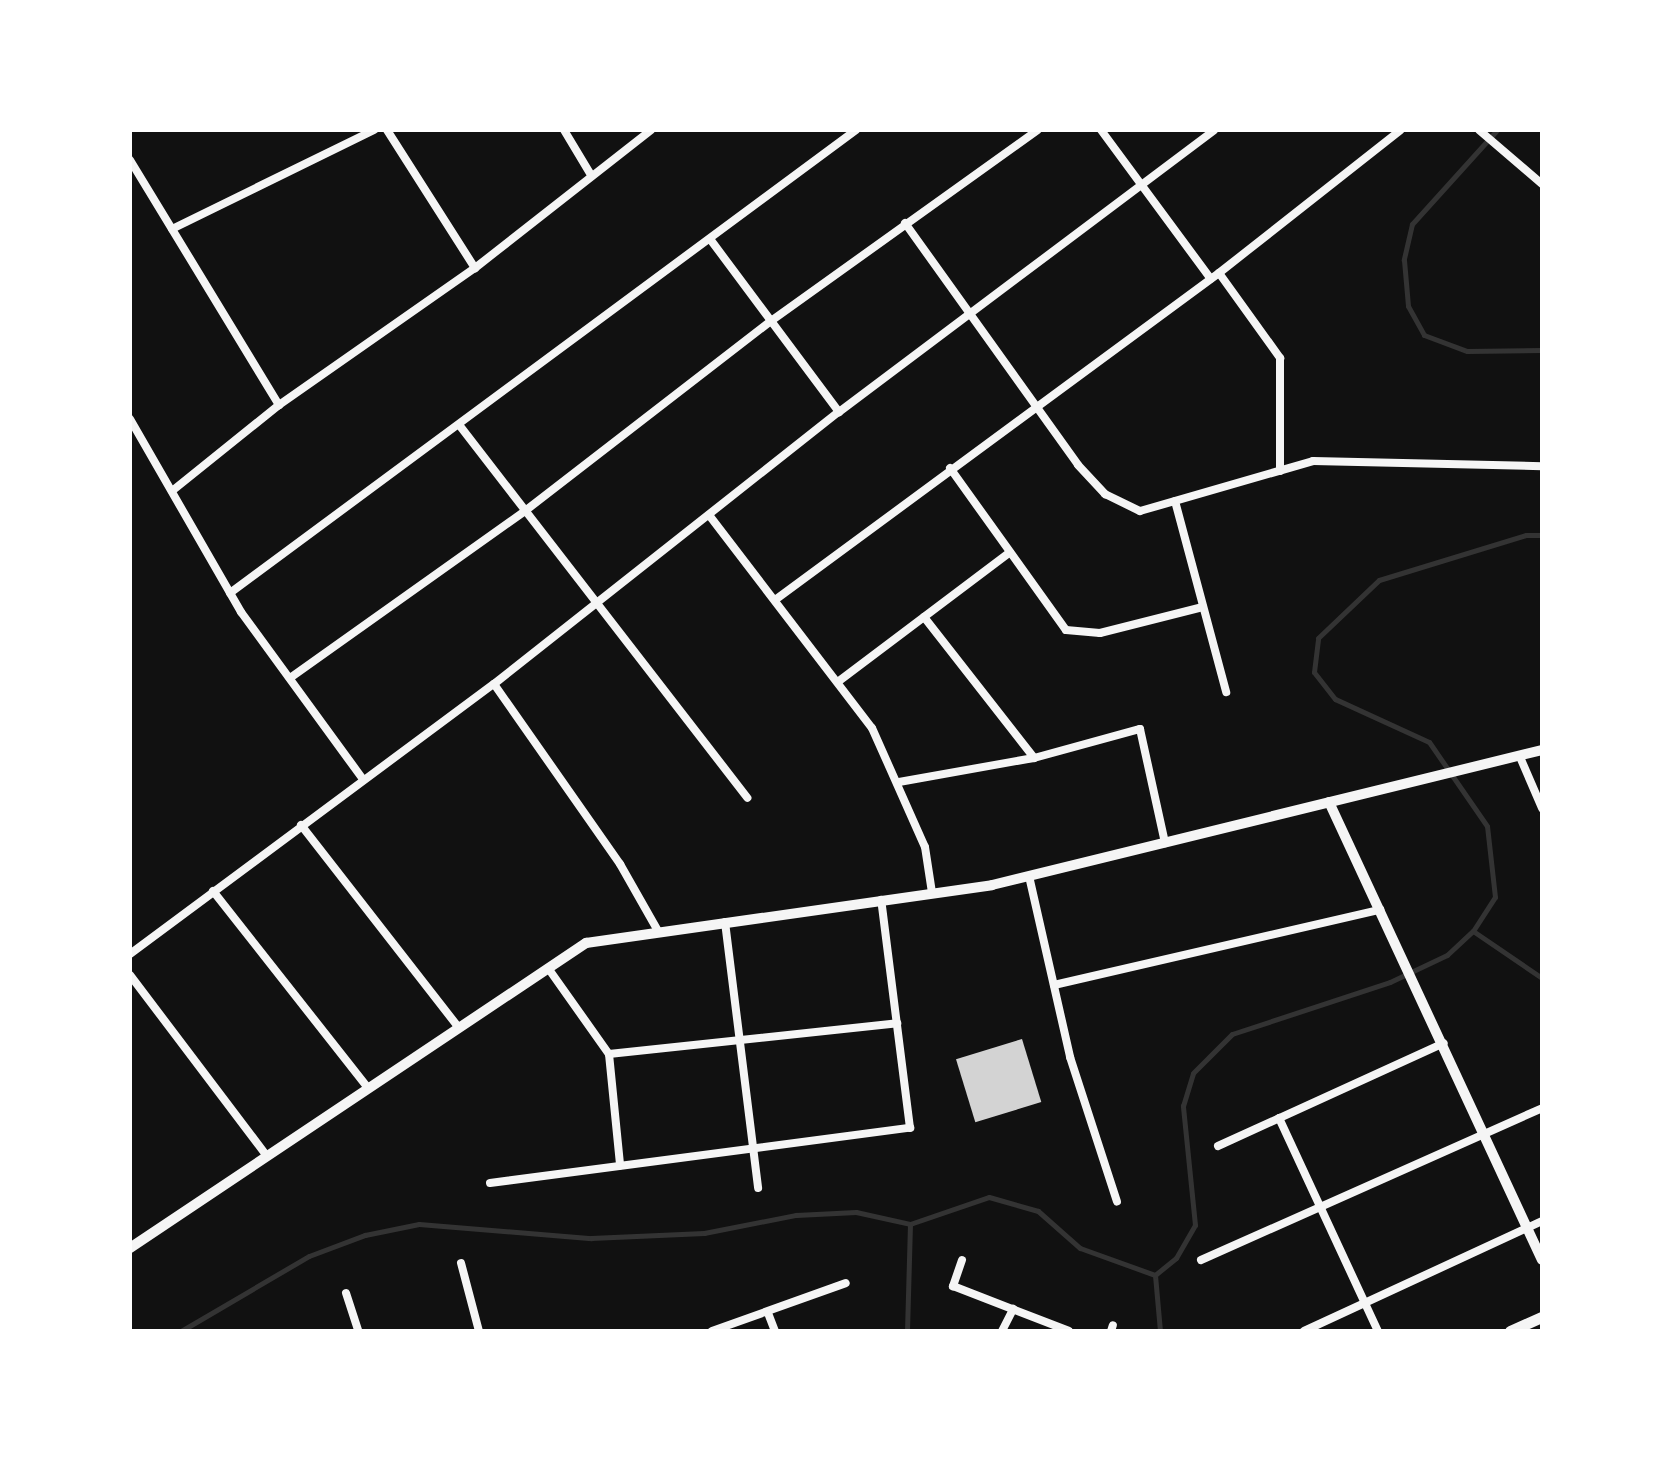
<!DOCTYPE html>
<html>
<head>
<meta charset="utf-8">
<style>
  body { margin:0 }
  #map { position:relative; width:1672px; height:1461px; overflow:hidden; background:#111; font-family:Karla,sans-serif }
  div>[style] { position:absolute }
  .stream>* { height:5px; margin:-2.5px; padding:0 2.5px; transform-origin:2.5px; border-radius:2.5px; background:#333 }
  .building>* { inset:0; background:#d3d3d3; transform-origin:0 0 }
  .minor>* { height:8px; margin:-4px; padding:0 4px; transform-origin:4px; border-radius:4px; background:#f5f5f5 }
  .tertiary>* { height:10px; margin:-5px; padding:0 5px; transform-origin:5px; border-radius:5px; background:#f5f5f5 }
  .secondary>* { height:11px; margin:-5.5px; padding:0 5.5px; transform-origin:5.5px; border-radius:5.5px; background:#f5f5f5 }
  span { translate:-50% -50%; white-space:nowrap; text-align:center; line-height:1.15; -webkit-text-stroke:8px #fff; paint-order:stroke }
  .frame { position:absolute; inset:0; border:132px solid #fff; pointer-events:none }
</style>
</head>
<body>
<div id="map">
  <div class="stream">
    <div style="left:1497px;top:130px;width:127px;rotate:132.1deg"></div>
    <div style="left:1412px;top:224px;width:37px;rotate:103deg"></div>
    <div style="left:1404px;top:260px;width:46px;rotate:85deg"></div>
    <div style="left:1408px;top:306px;width:33px;rotate:61deg"></div>
    <div style="left:1424px;top:335px;width:46px;rotate:20.4deg"></div>
    <div style="left:1467px;top:351px;width:75px;rotate:-0.8deg"></div>
    <div style="left:1473px;top:931px;width:83px;rotate:34.3deg"></div>
    <div style="left:1155px;top:1275px;width:56px;rotate:84.9deg"></div>
    <div style="left:181px;top:1331px;width:148px;rotate:-30.4deg"></div>
    <div style="left:309px;top:1256px;width:60px;rotate:-20.6deg"></div>
    <div style="left:365px;top:1235px;width:55px;rotate:-11.5deg"></div>
    <div style="left:419px;top:1224px;width:173px;rotate:4.7deg"></div>
    <div style="left:591px;top:1238px;width:113px;rotate:-2.5deg"></div>
    <div style="left:704px;top:1233px;width:94px;rotate:-11.1deg"></div>
    <div style="left:796px;top:1215px;width:60px;rotate:-2.9deg"></div>
    <div style="left:856px;top:1212px;width:55px;rotate:12.5deg"></div>
    <div style="left:910px;top:1224px;width:83px;rotate:-18.9deg"></div>
    <div style="left:989px;top:1197px;width:51px;rotate:15.9deg"></div>
    <div style="left:1038px;top:1211px;width:56px;rotate:41.4deg"></div>
    <div style="left:1080px;top:1248px;width:80px;rotate:19.8deg"></div>
    <div style="left:1155px;top:1275px;width:27px;rotate:-39deg"></div>
    <div style="left:1176px;top:1258px;width:38px;rotate:-60deg"></div>
    <div style="left:1195px;top:1225px;width:120px;rotate:-95.8deg"></div>
    <div style="left:1183px;top:1106px;width:34px;rotate:-73deg"></div>
    <div style="left:1193px;top:1073px;width:55px;rotate:-45deg"></div>
    <div style="left:1232px;top:1034px;width:166px;rotate:-18.2deg"></div>
    <div style="left:1390px;top:982px;width:63px;rotate:-25.3deg"></div>
    <div style="left:1447px;top:955px;width:35px;rotate:-43deg"></div>
    <div style="left:1473px;top:931px;width:40px;rotate:-57.1deg"></div>
    <div style="left:1495px;top:897px;width:71px;rotate:-96.4deg"></div>
    <div style="left:1487px;top:826px;width:102px;rotate:-124.6deg"></div>
    <div style="left:1429px;top:742px;width:103px;rotate:-155.4deg"></div>
    <div style="left:1335px;top:699px;width:34px;rotate:-128deg"></div>
    <div style="left:1314px;top:672px;width:34px;rotate:-83deg"></div>
    <div style="left:1318px;top:638px;width:84px;rotate:-43.6deg"></div>
    <div style="left:1379px;top:580px;width:154px;rotate:-17deg"></div>
    <div style="left:1526px;top:535px;width:16px"></div>
    <div style="left:907px;top:1331px;width:107px;rotate:-88.4deg"></div>
  </div>
  <div class="building">
    <div style="left:1022px;top:1039px;width:66px;height:69px;rotate:73deg"></div>
  </div>
  <div class="minor">
    <div style="left:387px;top:130px;width:164px;rotate:57.5deg"></div>
    <div style="left:564px;top:130px;width:52px;rotate:59deg"></div>
    <div style="left:1101px;top:130px;width:185px;rotate:53.6deg"></div>
    <div style="left:1479px;top:130px;width:83px;rotate:40.6deg"></div>
    <div style="left:130px;top:160px;width:287px;rotate:58.7deg"></div>
    <div style="left:905px;top:223px;width:297px;rotate:54.4deg"></div>
    <div style="left:1078px;top:465px;width:40px;rotate:47deg"></div>
    <div style="left:1105px;top:494px;width:39px;rotate:26deg"></div>
    <div style="left:1140px;top:511px;width:180px;rotate:-16.1deg"></div>
    <div style="left:1313px;top:461px;width:229px;rotate:1.3deg"></div>
    <div style="left:172px;top:229px;width:225px;rotate:-26.1deg"></div>
    <div style="left:710px;top:239px;width:216px;rotate:53.3deg"></div>
    <div style="left:1219px;top:273px;width:105px;rotate:54.3deg"></div>
    <div style="left:1280px;top:358px;width:113px;rotate:90deg"></div>
    <div style="left:130px;top:419px;width:223px;rotate:60.1deg"></div>
    <div style="left:241px;top:612px;width:207px;rotate:53.9deg"></div>
    <div style="left:460px;top:426px;width:470px;rotate:52.3deg"></div>
    <div style="left:950px;top:468px;width:199px;rotate:54.4deg"></div>
    <div style="left:1066px;top:630px;width:34px;rotate:5deg"></div>
    <div style="left:1100px;top:633px;width:106px;rotate:-14.2deg"></div>
    <div style="left:172px;top:491px;width:137px;rotate:-38.8deg"></div>
    <div style="left:279px;top:405px;width:239px;rotate:-35deg"></div>
    <div style="left:475px;top:268px;width:224px;rotate:-38.1deg"></div>
    <div style="left:1175px;top:501px;width:198px;rotate:75deg"></div>
    <div style="left:709px;top:515px;width:268px;rotate:52.6deg"></div>
    <div style="left:872px;top:728px;width:130px;rotate:66deg"></div>
    <div style="left:925px;top:847px;width:47px;rotate:81.3deg"></div>
    <div style="left:230px;top:593px;width:779px;rotate:-36.49deg"></div>
    <div style="left:775px;top:600px;width:551px;rotate:-36.37deg"></div>
    <div style="left:1219px;top:273px;width:231px;rotate:-38.2deg"></div>
    <div style="left:924px;top:617px;width:179px;rotate:52deg"></div>
    <div style="left:290px;top:678px;width:288px;rotate:-35.4deg"></div>
    <div style="left:525px;top:511px;width:311px;rotate:-37.7deg"></div>
    <div style="left:771px;top:321px;width:328px;rotate:-35.6deg"></div>
    <div style="left:839px;top:681px;width:214px;rotate:-37deg"></div>
    <div style="left:494px;top:684px;width:220px;rotate:55deg"></div>
    <div style="left:620px;top:864px;width:77px;rotate:60.4deg"></div>
    <div style="left:1520px;top:757px;width:56px;rotate:66.7deg"></div>
    <div style="left:899px;top:782px;width:137px;rotate:-10.1deg"></div>
    <div style="left:1034px;top:758px;width:110px;rotate:-15.3deg"></div>
    <div style="left:1140px;top:729px;width:117px;rotate:77.6deg"></div>
    <div style="left:301px;top:825px;width:256px;rotate:52.1deg"></div>
    <div style="left:1029px;top:876px;width:186px;rotate:77.2deg"></div>
    <div style="left:1070px;top:1057px;width:152px;rotate:72deg"></div>
    <div style="left:213px;top:891px;width:251px;rotate:51.8deg"></div>
    <div style="left:725px;top:922px;width:268px;rotate:82.9deg"></div>
    <div style="left:130px;top:954px;width:453px;rotate:-36.6deg"></div>
    <div style="left:494px;top:684px;width:439px;rotate:-38.3deg"></div>
    <div style="left:839px;top:412px;width:469px;rotate:-36.9deg"></div>
    <div style="left:548px;top:968px;width:105px;rotate:54.7deg"></div>
    <div style="left:609px;top:1054px;width:112px;rotate:84.3deg"></div>
    <div style="left:130px;top:975px;width:227px;rotate:52.9deg"></div>
    <div style="left:1054px;top:985px;width:335px;rotate:-13deg"></div>
    <div style="left:609px;top:1054px;width:290px;rotate:-6.1deg"></div>
    <div style="left:1279px;top:1118px;width:235px;rotate:65.1deg"></div>
    <div style="left:1218px;top:1146px;width:248px;rotate:-24.5deg"></div>
    <div style="left:490px;top:1183px;width:424px;rotate:-7.5deg"></div>
    <div style="left:910px;top:1128px;width:230px;rotate:-97.2deg"></div>
    <div style="left:962px;top:1260px;width:28px;rotate:109deg"></div>
    <div style="left:953px;top:1286px;width:124px;rotate:21.2deg"></div>
    <div style="left:1201px;top:1260px;width:373px;rotate:-24deg"></div>
    <div style="left:461px;top:1263px;width:70px;rotate:75.2deg"></div>
    <div style="left:346px;top:1293px;width:40px;rotate:72deg"></div>
    <div style="left:768px;top:1313px;width:19px;rotate:69deg"></div>
    <div style="left:712px;top:1331px;width:142px;rotate:-19.7deg"></div>
    <div style="left:1002px;top:1331px;width:25px;rotate:-63deg"></div>
    <div style="left:1111px;top:1331px;width:6px;rotate:-72deg"></div>
    <div style="left:1304px;top:1331px;width:262px;rotate:-24.8deg"></div>
  </div>
  <div class="tertiary">
    <div style="left:1329px;top:802px;width:505px;rotate:65.06deg"></div>
    <div style="left:130px;top:1248px;width:549px;rotate:-33.78deg"></div>
    <div style="left:586px;top:943px;width:410px;rotate:-8.1deg"></div>
    <div style="left:992px;top:885px;width:566px;rotate:-13.79deg"></div>
  </div>
  <div class="secondary">
    <div style="left:1510px;top:1331px;width:35px;rotate:-24deg"></div>
  </div>
  <div class="frame"></div>
</div>
</body>
</html>
